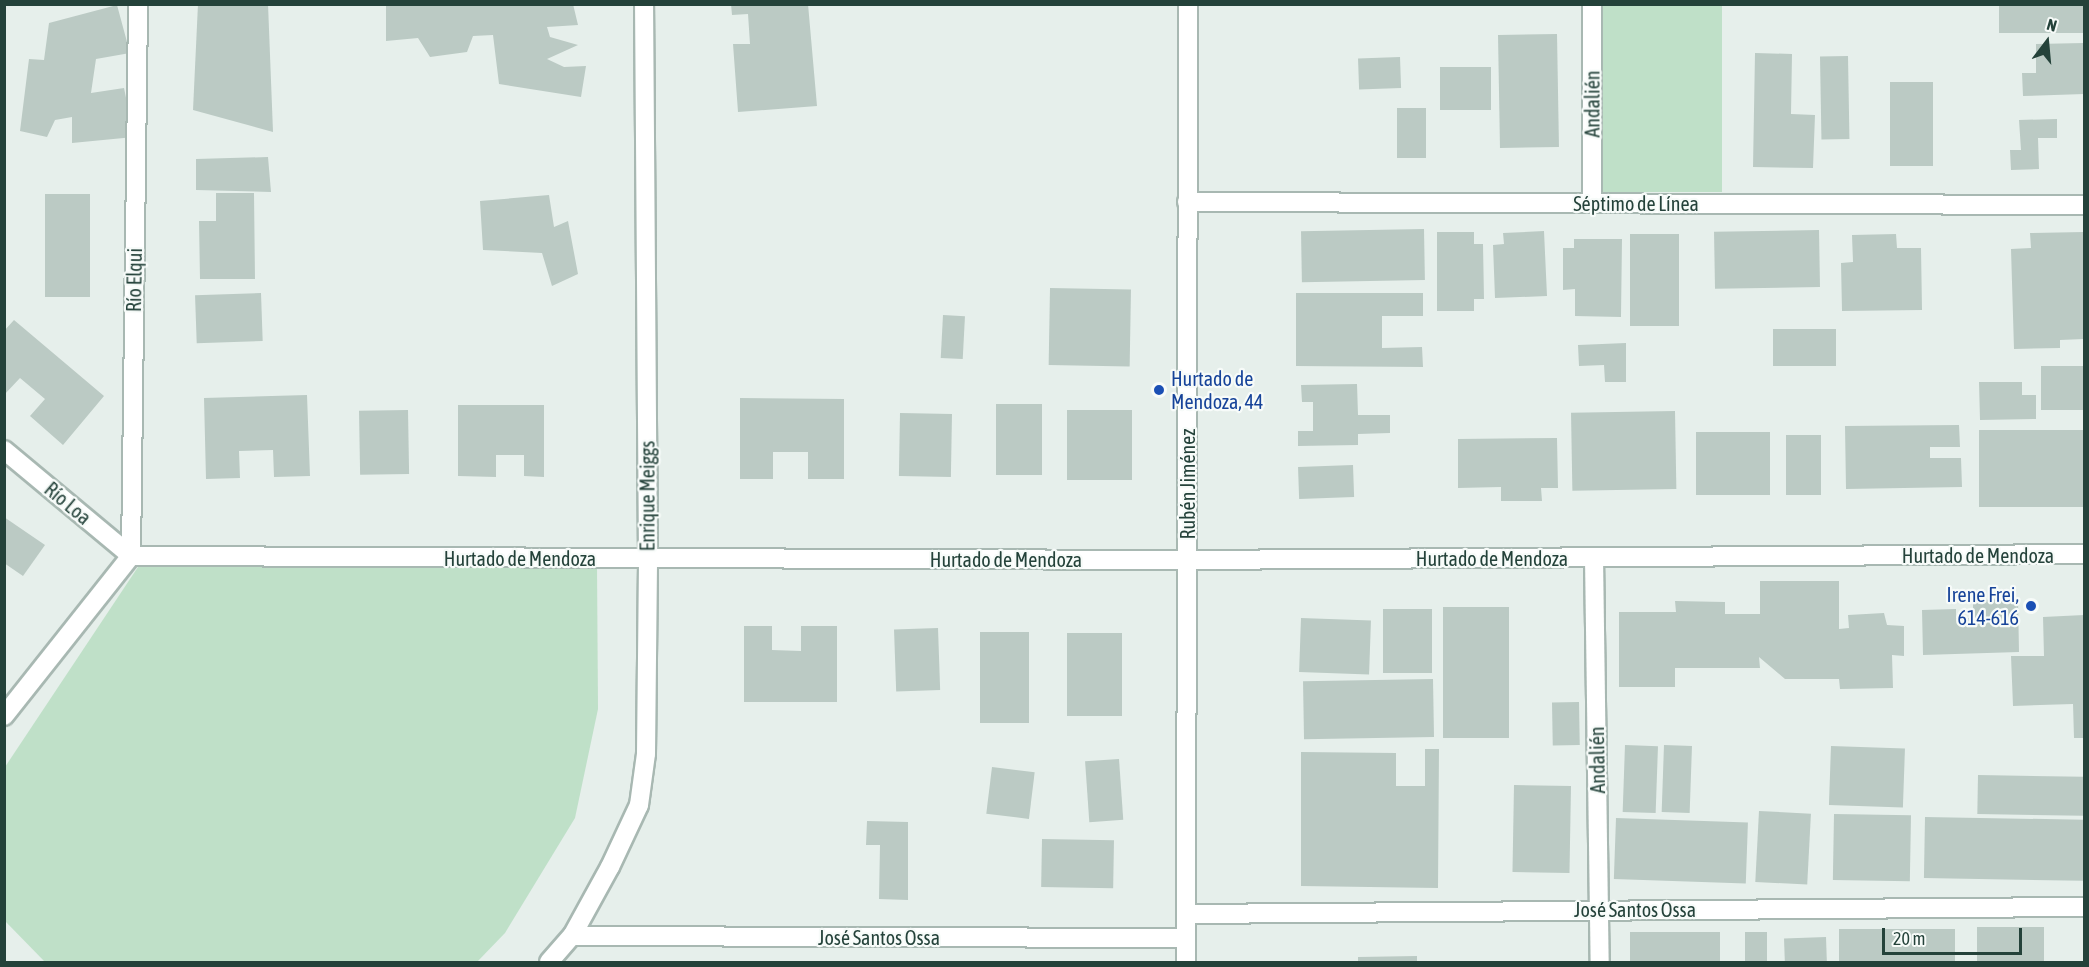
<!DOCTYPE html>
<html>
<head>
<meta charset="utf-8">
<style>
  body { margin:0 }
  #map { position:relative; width:2089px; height:967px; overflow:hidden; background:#e6efeb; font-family:"Asap Condensed",sans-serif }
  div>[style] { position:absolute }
  .green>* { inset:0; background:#bfe0c8; transform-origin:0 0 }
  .building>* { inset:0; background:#bbcac4; transform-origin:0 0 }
  .roads { filter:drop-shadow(2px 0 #a8b8b2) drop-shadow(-2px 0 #a8b8b2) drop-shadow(0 2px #a8b8b2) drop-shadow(0 -2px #a8b8b2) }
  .street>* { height:18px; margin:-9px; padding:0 9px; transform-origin:9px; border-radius:9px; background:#fff }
  .secondary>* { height:18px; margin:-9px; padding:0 9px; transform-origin:9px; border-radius:9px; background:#fff }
  .dots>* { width:16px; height:16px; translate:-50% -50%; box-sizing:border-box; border:3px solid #f7fbf9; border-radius:50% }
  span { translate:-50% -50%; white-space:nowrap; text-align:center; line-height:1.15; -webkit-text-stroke:4.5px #f7fbf9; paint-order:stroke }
  .street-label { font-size:20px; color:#24423a }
  .transit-label { font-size:20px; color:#164399 }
  .left { translate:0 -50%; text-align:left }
  .right { translate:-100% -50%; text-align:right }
  .frame { position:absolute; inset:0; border:6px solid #24423a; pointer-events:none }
  .north { position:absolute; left:2017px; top:12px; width:60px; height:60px; -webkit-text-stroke:4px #f7fbf9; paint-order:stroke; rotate:16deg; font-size:16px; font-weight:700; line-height:24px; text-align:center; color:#24423a }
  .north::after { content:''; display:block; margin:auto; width:21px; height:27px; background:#24423a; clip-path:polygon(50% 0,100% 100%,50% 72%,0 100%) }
  .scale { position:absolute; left:1882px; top:928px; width:140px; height:27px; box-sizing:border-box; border:3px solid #24423a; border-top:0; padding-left:8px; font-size:18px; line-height:21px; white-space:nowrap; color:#24423a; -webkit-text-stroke:4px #f7fbf9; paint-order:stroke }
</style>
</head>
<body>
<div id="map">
  <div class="green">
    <div style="left:1588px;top:5px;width:134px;height:187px"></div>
    <div style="clip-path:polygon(597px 566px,598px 709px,575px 818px,505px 933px,477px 962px,45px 962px,5px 921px,5px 767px,138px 567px)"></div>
  </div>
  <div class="building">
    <div style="clip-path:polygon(198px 4px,268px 4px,273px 132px,193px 110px)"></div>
    <div style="clip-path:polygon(386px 4px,573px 4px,578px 25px,547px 27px,550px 37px,578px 45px,547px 59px,564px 67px,586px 66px,581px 97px,499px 84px,493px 35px,473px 36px,467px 52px,430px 57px,418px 38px,386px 41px)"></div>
    <div style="clip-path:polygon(731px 4px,808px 4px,817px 106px,738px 112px,733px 44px,750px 44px,748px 14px,732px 15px)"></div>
    <div style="left:1999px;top:4px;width:85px;height:29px"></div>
    <div style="clip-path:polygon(117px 5px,130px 53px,96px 59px,91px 93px,124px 88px,134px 137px,72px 143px,72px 117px,55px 120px,47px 137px,20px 131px,29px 59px,44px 60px,49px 23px)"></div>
    <div style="left:1557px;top:34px;width:113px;height:59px;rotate:89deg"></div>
    <div style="clip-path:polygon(2084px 43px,2084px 94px,2023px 96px,2022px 73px,2036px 73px,2036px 44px)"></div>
    <div style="clip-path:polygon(1755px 53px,1792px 54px,1791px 114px,1815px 115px,1813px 168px,1753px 167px)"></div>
    <div style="left:1848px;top:56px;width:83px;height:28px;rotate:89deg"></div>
    <div style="left:1400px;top:57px;width:31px;height:42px;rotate:88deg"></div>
    <div style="left:1440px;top:67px;width:51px;height:43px"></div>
    <div style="left:1890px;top:82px;width:43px;height:84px"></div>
    <div style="left:1397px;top:108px;width:29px;height:50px"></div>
    <div style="clip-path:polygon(2057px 119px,2057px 138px,2038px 138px,2039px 169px,2011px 170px,2010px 150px,2021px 150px,2019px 120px)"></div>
    <div style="clip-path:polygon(268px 157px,271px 192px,196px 190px,196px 159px)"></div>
    <div style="clip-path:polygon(216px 193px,254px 193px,255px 279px,200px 279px,199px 221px,216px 221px)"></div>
    <div style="left:45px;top:194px;width:45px;height:103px"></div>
    <div style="clip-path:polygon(549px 195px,554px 227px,568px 221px,578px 274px,552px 286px,542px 253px,483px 250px,480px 201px)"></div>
    <div style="left:1424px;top:229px;width:51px;height:123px;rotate:89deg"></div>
    <div style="left:1819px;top:230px;width:57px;height:105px;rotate:89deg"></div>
    <div style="clip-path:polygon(1544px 231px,1547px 296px,1495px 298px,1493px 245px,1504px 244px,1503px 233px)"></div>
    <div style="clip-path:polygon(1437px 232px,1474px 232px,1474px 244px,1483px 244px,1484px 299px,1474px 299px,1474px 311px,1437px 311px)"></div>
    <div style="clip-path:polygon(2084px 232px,2084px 339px,2060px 340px,2060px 348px,2014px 349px,2011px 249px,2031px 248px,2030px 233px)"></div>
    <div style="left:1630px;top:234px;width:49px;height:92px"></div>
    <div style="clip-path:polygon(1896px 234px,1897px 248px,1921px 248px,1922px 310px,1842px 311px,1841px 263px,1853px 262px,1852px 235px)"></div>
    <div style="clip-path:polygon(1574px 239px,1622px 239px,1621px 317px,1575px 316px,1575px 289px,1563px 290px,1563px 248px,1574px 248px)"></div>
    <div style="left:1050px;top:288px;width:81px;height:77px;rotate:1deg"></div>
    <div style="left:261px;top:293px;width:48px;height:66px;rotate:88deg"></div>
    <div style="clip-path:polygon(1296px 293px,1423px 293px,1423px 316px,1382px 316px,1382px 348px,1422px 347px,1423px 367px,1296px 366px)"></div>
    <div style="left:943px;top:315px;width:22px;height:43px;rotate:3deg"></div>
    <div style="clip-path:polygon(14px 320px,104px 396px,63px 445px,30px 416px,45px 399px,20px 378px,4px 395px,4px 331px)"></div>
    <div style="left:1836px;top:329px;width:37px;height:63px;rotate:90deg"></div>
    <div style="clip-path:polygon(1626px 343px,1626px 382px,1605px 382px,1604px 365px,1579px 366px,1578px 345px)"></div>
    <div style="left:2084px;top:366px;width:44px;height:43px;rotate:90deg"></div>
    <div style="clip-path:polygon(1979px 382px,2022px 382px,2022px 395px,2036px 395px,2036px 419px,1980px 420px)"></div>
    <div style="clip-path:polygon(1357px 384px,1358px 415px,1390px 415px,1390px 433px,1358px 434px,1358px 445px,1298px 446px,1298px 431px,1313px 431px,1313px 402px,1302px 402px,1301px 385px)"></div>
    <div style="clip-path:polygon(307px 395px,310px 476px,274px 477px,273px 450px,239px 451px,240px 478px,206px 479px,204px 398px)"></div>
    <div style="clip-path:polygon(740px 398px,844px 399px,844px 479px,808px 479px,808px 452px,773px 452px,773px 479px,740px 479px)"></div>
    <div style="left:996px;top:404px;width:46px;height:71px"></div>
    <div style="clip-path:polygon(458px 405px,544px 405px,544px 477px,524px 476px,524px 455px,496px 455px,496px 477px,458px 476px)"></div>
    <div style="left:408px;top:410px;width:64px;height:49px;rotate:89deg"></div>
    <div style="left:1067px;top:410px;width:65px;height:70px"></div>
    <div style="left:1675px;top:411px;width:78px;height:104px;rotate:89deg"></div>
    <div style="left:900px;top:413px;width:52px;height:63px;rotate:1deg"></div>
    <div style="clip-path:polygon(1959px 425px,1960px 447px,1930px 447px,1930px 458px,1961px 458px,1962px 487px,1846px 489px,1845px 426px)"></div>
    <div style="left:2084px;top:430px;width:77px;height:105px;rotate:90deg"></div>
    <div style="left:1770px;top:432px;width:63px;height:74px;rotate:90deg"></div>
    <div style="left:1786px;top:435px;width:35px;height:60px"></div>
    <div style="clip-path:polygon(1557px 438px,1558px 488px,1541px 488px,1542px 501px,1501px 501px,1501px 487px,1458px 488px,1458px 439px)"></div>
    <div style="left:1353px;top:465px;width:32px;height:55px;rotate:88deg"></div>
    <div style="clip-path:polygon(4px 517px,45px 545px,23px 576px,4px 563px)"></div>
    <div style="clip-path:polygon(1760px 581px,1839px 581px,1839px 629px,1849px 628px,1848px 615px,1884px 613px,1887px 625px,1904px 626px,1904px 656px,1892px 655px,1893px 688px,1840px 689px,1839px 679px,1785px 679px,1759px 657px,1760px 668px,1675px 668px,1675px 687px,1619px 687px,1619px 612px,1676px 612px,1675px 601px,1725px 602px,1725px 614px,1760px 614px)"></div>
    <div style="clip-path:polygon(2018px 599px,2019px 652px,1923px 655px,1922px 610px,1956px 609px,1956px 618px,1973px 618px,1973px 600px)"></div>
    <div style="left:1509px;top:607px;width:131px;height:66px;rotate:90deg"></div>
    <div style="left:1383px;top:609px;width:49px;height:64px"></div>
    <div style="clip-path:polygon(2084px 615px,2084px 738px,2074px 738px,2073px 704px,2013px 706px,2011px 656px,2044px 656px,2043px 617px)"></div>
    <div style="left:1301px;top:618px;width:70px;height:54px;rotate:2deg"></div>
    <div style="clip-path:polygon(744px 626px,772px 626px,772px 650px,801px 651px,801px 626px,837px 626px,837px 702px,744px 702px)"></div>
    <div style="left:938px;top:628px;width:62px;height:44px;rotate:88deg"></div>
    <div style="left:980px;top:632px;width:49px;height:91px"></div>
    <div style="left:1067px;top:633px;width:55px;height:83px"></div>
    <div style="left:1433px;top:679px;width:58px;height:130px;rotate:89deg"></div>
    <div style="left:1579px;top:702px;width:43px;height:27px;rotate:89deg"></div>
    <div style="left:1625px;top:745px;width:33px;height:67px;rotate:2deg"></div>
    <div style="left:1664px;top:745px;width:28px;height:67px;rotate:2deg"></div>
    <div style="left:1831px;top:746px;width:74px;height:59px;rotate:2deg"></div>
    <div style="clip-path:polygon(1425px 749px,1439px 749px,1438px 888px,1301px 886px,1301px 752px,1396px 753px,1396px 786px,1425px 786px)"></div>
    <div style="left:1119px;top:759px;width:61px;height:34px;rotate:86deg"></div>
    <div style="left:992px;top:767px;width:43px;height:47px;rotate:7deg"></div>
    <div style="left:1978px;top:775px;width:106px;height:39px;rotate:1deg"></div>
    <div style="left:1514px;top:785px;width:57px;height:87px;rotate:1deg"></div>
    <div style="left:1759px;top:811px;width:52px;height:71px;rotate:3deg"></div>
    <div style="left:1834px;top:814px;width:77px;height:66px;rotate:1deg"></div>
    <div style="left:1925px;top:817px;width:159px;height:61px;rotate:1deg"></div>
    <div style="left:1616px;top:818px;width:132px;height:61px;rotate:2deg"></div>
    <div style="clip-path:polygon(867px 821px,908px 822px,908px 900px,879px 899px,880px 845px,866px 845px)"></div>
    <div style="left:1042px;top:839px;width:72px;height:48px;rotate:1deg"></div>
    <div style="left:2044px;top:927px;width:35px;height:67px;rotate:90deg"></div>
    <div style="left:1839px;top:929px;width:116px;height:33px"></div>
    <div style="left:1630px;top:932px;width:90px;height:30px"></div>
    <div style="left:1745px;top:932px;width:22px;height:30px"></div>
    <div style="left:1826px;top:937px;width:25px;height:42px;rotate:88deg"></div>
    <div style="clip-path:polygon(1417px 956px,1417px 962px,1358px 962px,1358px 957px)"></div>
  </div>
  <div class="roads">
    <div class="street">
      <div style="left:1592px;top:4px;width:199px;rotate:90deg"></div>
      <div style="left:1187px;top:202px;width:897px;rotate:0.19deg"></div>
      <div style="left:4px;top:450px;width:165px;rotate:39.8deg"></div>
      <div style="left:131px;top:556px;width:1056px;rotate:0.22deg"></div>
      <div style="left:131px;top:556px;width:552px;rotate:-89.27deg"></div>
      <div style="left:1594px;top:557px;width:405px;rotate:89.2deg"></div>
      <div style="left:4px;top:716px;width:204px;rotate:-51.6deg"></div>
      <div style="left:1186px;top:914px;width:898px;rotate:-0.45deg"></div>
      <div style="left:572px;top:936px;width:614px;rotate:0.19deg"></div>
      <div style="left:549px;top:962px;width:35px;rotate:-49deg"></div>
      <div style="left:572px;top:936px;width:79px;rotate:-61.2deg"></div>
      <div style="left:610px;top:867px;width:68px;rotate:-64.9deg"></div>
      <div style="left:639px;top:805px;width:51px;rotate:-82.2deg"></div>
      <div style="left:646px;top:754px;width:196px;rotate:-89.4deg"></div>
      <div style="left:648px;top:558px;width:554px;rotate:-90.41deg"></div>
    </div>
    <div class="secondary">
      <div style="left:1187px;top:560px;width:897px;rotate:-0.38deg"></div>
      <div style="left:1186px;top:962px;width:958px;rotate:-89.88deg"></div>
    </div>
  </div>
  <div class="dots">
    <div style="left:1159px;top:390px;background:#1a4fb4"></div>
    <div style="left:2031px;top:606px;background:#1a4fb4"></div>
  </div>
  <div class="street-label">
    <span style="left:1592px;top:104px;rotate:-90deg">Andalién</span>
    <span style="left:1636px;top:203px">Séptimo de Línea</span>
    <span style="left:134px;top:280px;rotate:-89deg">Río Elqui</span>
    <span style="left:1187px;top:484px;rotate:-90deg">Rubén Jiménez</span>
    <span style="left:647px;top:496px;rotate:-90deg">Enrique Meiggs</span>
    <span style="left:68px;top:503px;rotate:40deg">Río Loa</span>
    <span style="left:1978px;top:555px">Hurtado de Mendoza</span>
    <span style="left:520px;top:558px">Hurtado de Mendoza</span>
    <span style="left:1492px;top:558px">Hurtado de Mendoza</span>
    <span style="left:1006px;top:559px">Hurtado de Mendoza</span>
    <span style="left:1597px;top:760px;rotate:-91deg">Andalién</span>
    <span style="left:1635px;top:909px">José Santos Ossa</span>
    <span style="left:879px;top:937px">José Santos Ossa</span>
  </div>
  <div class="transit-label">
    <span class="left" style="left:1171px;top:390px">Hurtado de<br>Mendoza, 44</span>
    <span class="right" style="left:2019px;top:606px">Irene Frei,<br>614-616</span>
  </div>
  <div class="frame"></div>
  <div class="north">N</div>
  <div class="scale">20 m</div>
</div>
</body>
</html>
